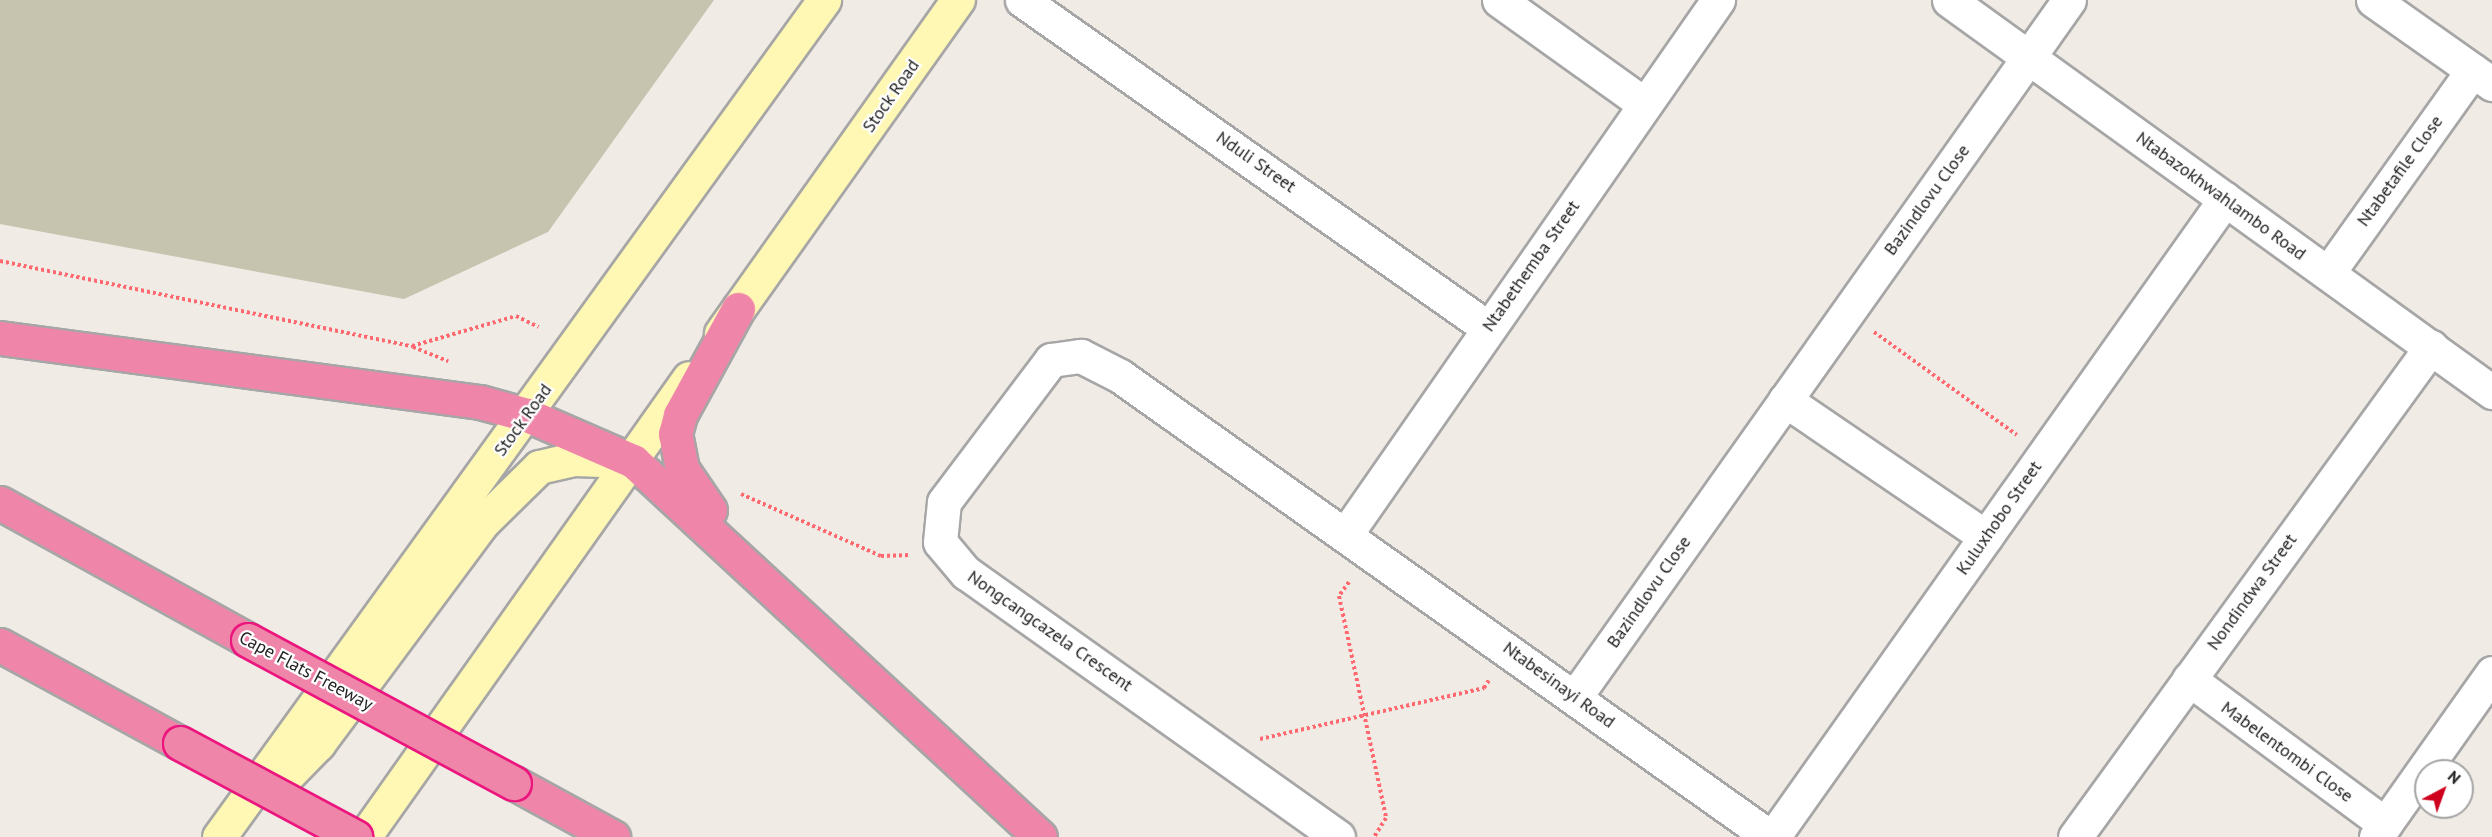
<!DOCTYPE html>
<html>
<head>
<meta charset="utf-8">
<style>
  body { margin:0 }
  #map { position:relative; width:2492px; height:837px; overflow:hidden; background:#f1ebe5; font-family:"PT Sans",sans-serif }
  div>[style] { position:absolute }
  .construction>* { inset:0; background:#c6c3af }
  .path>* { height:4px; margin-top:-2px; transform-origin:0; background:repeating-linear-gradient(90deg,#ff686e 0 3px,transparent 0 6px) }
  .roads { filter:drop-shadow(2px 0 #a6a6a6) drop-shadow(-2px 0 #a6a6a6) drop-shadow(0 2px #a6a6a6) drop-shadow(0 -2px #a6a6a6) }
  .street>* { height:33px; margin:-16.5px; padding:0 16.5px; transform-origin:16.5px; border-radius:16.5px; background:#fff }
  .secondary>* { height:33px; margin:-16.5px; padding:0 16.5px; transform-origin:16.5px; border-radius:16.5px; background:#fff8b5 }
  .highway>* { height:33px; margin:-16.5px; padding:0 16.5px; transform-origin:16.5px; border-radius:16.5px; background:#ef86a9 }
  .bridges { filter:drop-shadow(2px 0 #eb167e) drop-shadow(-2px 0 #eb167e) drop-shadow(0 2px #eb167e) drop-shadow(0 -2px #eb167e) }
  .highway-bridge>* { height:33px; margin:-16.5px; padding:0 16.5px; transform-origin:16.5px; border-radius:16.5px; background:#ef86a9 }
  span { translate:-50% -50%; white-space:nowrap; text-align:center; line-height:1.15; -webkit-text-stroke:4.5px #fff; paint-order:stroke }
  .street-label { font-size:18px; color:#1f1f1f }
  .north { position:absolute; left:2414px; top:759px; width:60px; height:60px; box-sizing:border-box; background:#fff; border:2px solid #a5a5a5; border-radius:50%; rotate:41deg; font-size:16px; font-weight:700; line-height:24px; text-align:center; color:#1f1f1f }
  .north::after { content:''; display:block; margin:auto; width:21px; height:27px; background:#cf001e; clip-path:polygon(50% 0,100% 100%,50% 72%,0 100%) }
</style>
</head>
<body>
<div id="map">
  <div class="construction">
    <div style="clip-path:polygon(0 0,714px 0,548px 232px,404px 299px,0 224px)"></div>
  </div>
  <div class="path">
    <div style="left:0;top:261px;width:421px;rotate:11.7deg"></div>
    <div style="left:412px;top:346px;width:108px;rotate:-16.1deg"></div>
    <div style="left:516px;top:316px;width:25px;rotate:26deg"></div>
    <div style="left:1874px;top:332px;width:176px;rotate:35.8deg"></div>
    <div style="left:413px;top:347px;width:38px;rotate:22deg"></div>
    <div style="left:741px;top:494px;width:153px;rotate:23.9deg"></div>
    <div style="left:881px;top:556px;width:29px;rotate:-2deg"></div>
    <div style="left:1349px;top:582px;width:17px;rotate:126deg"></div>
    <div style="left:1339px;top:596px;width:227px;rotate:78deg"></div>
    <div style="left:1386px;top:818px;width:22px;rotate:122deg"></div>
    <div style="left:1260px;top:739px;width:230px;rotate:-12.8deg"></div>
    <div style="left:1484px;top:688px;width:9px;rotate:-58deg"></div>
  </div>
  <div class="roads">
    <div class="street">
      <div style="left:1022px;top:0;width:570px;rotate:35.14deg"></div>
      <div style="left:1499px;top:0;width:178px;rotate:35.6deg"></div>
      <div style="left:1949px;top:0;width:670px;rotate:35.83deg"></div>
      <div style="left:2373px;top:0;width:146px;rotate:35.2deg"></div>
      <div style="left:2328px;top:273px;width:249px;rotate:-54.5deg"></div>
      <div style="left:1785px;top:400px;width:243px;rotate:34.3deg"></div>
      <div style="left:1346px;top:534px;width:651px;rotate:-55.14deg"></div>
      <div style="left:2189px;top:679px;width:244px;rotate:36.5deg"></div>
      <div style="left:1575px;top:697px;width:854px;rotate:-54.67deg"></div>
      <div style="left:1338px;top:837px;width:456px;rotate:-144.6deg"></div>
      <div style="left:966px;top:573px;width:40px;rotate:-130deg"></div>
      <div style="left:940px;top:542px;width:40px;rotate:-84.3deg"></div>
      <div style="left:944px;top:502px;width:178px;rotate:-53deg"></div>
      <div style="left:1051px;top:360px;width:30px;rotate:-8deg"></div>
      <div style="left:1081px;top:356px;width:44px;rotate:27.1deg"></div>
      <div style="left:1120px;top:376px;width:797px;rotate:35.35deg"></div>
      <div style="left:1773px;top:837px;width:782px;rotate:-54.68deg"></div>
      <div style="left:2075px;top:837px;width:606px;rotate:-54deg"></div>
      <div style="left:2376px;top:837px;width:201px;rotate:-54.7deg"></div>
    </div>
    <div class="secondary">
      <div style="left:721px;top:333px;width:409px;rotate:-54.6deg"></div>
      <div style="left:275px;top:788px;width:62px;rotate:-45.7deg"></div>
      <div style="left:318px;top:744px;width:275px;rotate:-53.4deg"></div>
      <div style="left:482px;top:523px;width:80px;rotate:-44.5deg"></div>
      <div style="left:539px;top:467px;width:36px;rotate:-13deg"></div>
      <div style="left:574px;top:459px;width:57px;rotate:2deg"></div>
      <div style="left:219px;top:837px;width:1033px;rotate:-54.14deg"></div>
      <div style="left:364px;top:837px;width:562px;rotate:-54.7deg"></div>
    </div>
    <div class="highway">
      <div style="left:0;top:338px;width:484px;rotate:7.6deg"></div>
      <div style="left:480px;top:402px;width:49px;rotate:15.5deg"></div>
      <div style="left:527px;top:415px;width:116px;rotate:23.5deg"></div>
      <div style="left:633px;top:461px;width:554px;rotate:42.73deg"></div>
      <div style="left:0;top:503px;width:283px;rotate:28.9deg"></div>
      <div style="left:710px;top:510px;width:50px;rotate:-124.3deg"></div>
      <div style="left:682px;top:469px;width:36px;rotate:-101deg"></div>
      <div style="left:675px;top:434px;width:20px;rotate:-75deg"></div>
      <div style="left:680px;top:415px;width:121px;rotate:-61.3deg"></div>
      <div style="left:0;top:645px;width:205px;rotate:28.6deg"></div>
      <div style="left:514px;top:783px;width:113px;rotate:28.6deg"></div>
    </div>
  </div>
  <div class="bridges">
    <div class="highway-bridge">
      <div style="left:248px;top:640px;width:302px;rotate:28.3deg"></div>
      <div style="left:180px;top:743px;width:199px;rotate:28.2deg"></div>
    </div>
  </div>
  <div class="street-label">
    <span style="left:891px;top:96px;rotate:-55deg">Stock Road</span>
    <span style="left:1256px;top:162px;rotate:35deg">Nduli Street</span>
    <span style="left:2400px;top:171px;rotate:-54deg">Ntabetafile Close</span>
    <span style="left:2221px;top:196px;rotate:36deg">Ntabazokhwahlambo Road</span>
    <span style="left:1927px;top:200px;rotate:-54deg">Bazindlovu Close</span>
    <span style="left:1531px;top:266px;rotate:-55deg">Ntabethemba Street</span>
    <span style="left:523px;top:420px;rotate:-54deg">Stock Road</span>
    <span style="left:1999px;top:518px;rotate:-55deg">Kuluxhobo Street</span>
    <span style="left:1649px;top:592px;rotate:-55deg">Bazindlovu Close</span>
    <span style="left:2252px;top:592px;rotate:-54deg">Nondindwa Street</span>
    <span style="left:1050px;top:631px;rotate:35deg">Nongcangcazela Crescent</span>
    <span style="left:306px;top:671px;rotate:28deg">Cape Flats Freeway</span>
    <span style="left:1559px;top:685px;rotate:36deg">Ntabesinayi Road</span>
    <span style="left:2287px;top:752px;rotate:36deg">Mabelentombi Close</span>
  </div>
  <div class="north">N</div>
</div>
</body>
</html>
